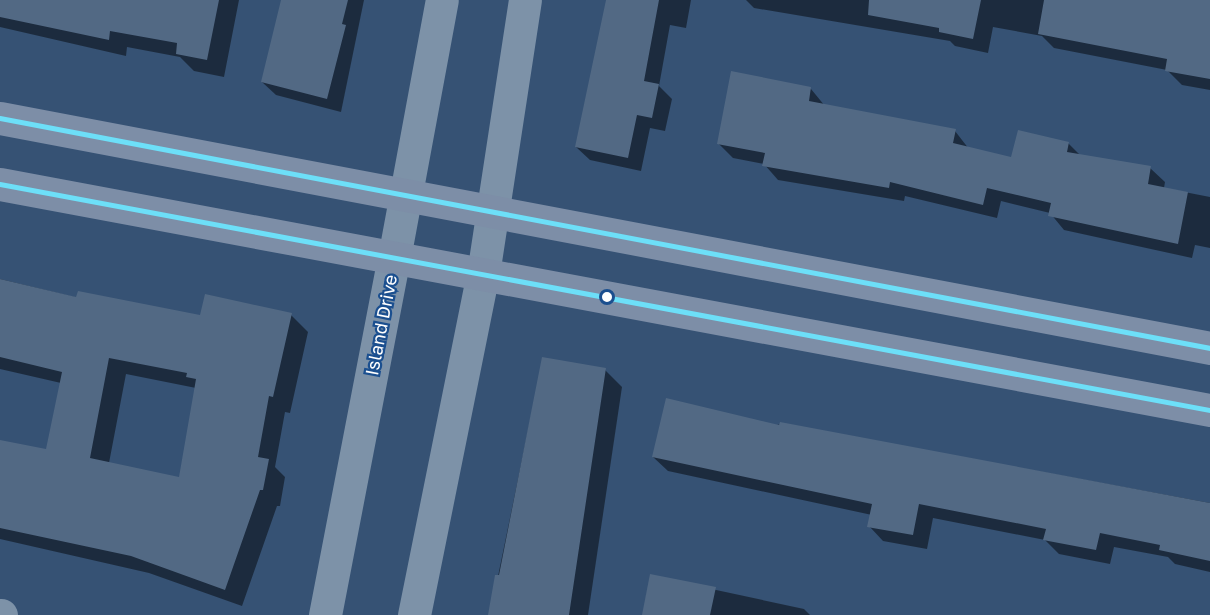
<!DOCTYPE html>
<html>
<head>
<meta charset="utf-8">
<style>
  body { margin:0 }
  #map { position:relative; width:1210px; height:615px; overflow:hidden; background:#365274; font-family:"Golos Text",sans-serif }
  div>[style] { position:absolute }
  .shadow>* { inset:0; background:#0007 }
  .building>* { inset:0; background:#526984 }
  .minor>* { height:33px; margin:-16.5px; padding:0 16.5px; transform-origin:16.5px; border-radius:16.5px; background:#7d92a8 }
  .tertiary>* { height:33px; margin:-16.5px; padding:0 16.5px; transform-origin:16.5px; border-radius:16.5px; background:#7d92a8 }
  .primary>* { height:33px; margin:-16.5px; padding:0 16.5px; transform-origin:16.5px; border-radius:16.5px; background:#7d8ea7 }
  .bus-1>* { height:4.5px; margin:-2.25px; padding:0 2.25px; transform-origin:2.25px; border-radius:2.25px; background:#6ddff8 }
  .dots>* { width:16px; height:16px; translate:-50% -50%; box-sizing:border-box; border:3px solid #1b4f8f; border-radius:50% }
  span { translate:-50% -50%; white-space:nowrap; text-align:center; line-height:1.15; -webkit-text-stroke:4.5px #1b4f8f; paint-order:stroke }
  .street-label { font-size:18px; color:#fff }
</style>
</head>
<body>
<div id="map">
  <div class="shadow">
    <div style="clip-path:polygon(0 0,239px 0,224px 77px,194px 71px,180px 57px,127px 47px,126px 56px,0 27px)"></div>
    <div style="clip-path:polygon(282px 0,364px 0,341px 112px,276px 95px,262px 82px)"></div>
    <div style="clip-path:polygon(607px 0,691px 0,686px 28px,670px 25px,659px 86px,672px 99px,665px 131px,650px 128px,641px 171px,590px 160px,576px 147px)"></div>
    <div style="clip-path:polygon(746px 0,1210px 0,1210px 90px,1182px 85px,1167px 70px,1054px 48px,1042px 36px,993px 27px,988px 53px,955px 46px,950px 41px,754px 8px)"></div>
    <div style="clip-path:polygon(811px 89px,825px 106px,955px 131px,969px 149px,1012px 159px,1068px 143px,1081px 156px,1150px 168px,1165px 182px,1164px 188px,1210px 197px,1210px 248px,1195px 245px,1192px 258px,1064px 230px,1050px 213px,1001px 201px,997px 218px,905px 196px,904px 201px,778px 180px,764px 164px,733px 158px,718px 143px)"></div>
    <div style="clip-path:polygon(evenodd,0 279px,78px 298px,202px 317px,291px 315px,308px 332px,290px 413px,285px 412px,275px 467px,285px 477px,280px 506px,277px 506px,242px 606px,149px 573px,0 539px,0 442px,48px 451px,61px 383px,0 369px,0 279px,126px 374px,196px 388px,180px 479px,109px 463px,126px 374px)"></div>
    <div style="clip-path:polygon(543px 358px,605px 370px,622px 387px,588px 615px,490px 615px)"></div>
    <div style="clip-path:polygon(781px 424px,1210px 503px,1210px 572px,1175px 564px,1168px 557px,1114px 547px,1110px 564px,1059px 554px,1045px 540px,933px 518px,927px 549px,883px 541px,869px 526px,872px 515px,668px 471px,653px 457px)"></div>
    <div style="clip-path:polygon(651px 576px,804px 609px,810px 615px,644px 615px)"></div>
  </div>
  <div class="building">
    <div style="clip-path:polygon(0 0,219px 0,207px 60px,176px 54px,177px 43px,110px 31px,109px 40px,0 17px)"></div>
    <div style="clip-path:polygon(281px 0,348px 0,342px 24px,346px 25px,327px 99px,261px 82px)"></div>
    <div style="clip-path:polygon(606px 0,659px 0,644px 81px,659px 84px,652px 118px,637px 115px,628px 158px,575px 147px)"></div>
    <div style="clip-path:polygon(869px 0,981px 0,973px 39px,939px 32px,939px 28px,868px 15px)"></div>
    <div style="clip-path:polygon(1044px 0,1210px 0,1210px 79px,1165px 71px,1167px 59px,1038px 34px)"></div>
    <div style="clip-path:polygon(731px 71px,811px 87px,809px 101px,956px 129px,953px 143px,1011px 157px,1018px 130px,1069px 142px,1067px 152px,1151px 166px,1148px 184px,1188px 192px,1178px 244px,1048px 216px,1051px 203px,987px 188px,983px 205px,890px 182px,889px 188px,762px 166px,765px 153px,717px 144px)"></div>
    <div style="clip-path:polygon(evenodd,0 279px,76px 297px,78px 291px,200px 315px,205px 294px,292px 313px,273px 397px,269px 396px,258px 457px,269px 459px,263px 490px,260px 490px,225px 590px,131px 556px,0 528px,0 440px,46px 449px,62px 372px,0 357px,0 279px,109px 358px,187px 373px,186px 377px,196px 379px,179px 477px,90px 458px,109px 358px)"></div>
    <div style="clip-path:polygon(542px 357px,606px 368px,569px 615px,488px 615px,495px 575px,499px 575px)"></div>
    <div style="clip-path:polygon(666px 398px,779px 425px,780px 422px,1210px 503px,1210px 561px,1159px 550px,1160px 545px,1100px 533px,1096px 550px,1043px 540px,1046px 529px,919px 504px,913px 535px,867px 527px,872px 504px,652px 457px)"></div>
    <div style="clip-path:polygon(650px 574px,716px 587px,710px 615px,642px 615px)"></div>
  </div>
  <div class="minor">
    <div style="left:0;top:615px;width:1px"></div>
    <div style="left:325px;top:615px;width:364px;rotate:-79.1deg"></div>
    <div style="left:414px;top:615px;width:348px;rotate:-78.6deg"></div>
  </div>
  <div class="tertiary">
    <div style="left:394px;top:258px;width:262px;rotate:-79.5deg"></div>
    <div style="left:483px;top:274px;width:277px;rotate:-81.3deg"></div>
  </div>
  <div class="primary">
    <div style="left:0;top:118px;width:1232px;rotate:10.76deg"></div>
    <div style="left:0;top:184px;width:1231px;rotate:10.58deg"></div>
  </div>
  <div class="bus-1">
    <div style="left:0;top:118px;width:1232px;rotate:10.76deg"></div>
    <div style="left:0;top:184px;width:1231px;rotate:10.58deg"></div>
  </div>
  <div class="dots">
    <div style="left:607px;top:297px;background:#fff"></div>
  </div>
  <div class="street-label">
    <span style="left:381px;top:325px;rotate:-79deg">Island Drive</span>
  </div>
</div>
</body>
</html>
